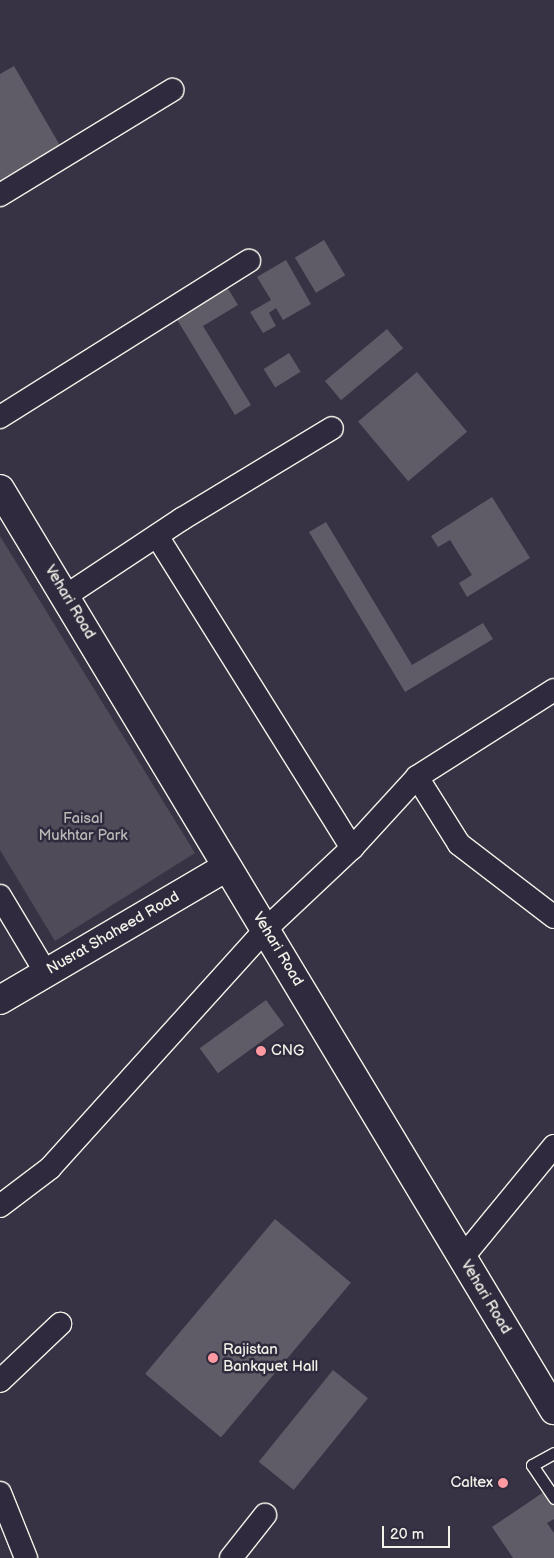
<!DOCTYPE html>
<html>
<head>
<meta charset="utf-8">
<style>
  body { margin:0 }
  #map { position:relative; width:554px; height:1558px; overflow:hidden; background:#373244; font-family:"Balsamiq Sans",sans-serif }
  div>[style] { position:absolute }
  .green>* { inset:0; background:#504b59 }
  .building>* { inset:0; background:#5f5c67; transform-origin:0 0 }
  .roads { filter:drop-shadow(1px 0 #f4f1e8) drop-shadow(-1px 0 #f4f1e8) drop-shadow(0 1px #f4f1e8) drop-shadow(0 -1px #f4f1e8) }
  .service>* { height:11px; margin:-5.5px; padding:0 5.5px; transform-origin:5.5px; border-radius:5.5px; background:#2f2a3d }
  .minor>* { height:22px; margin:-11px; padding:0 11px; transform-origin:11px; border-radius:11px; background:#2f2a3d }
  .tertiary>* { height:28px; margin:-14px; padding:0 14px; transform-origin:14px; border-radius:14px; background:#2f2a3d }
  .primary>* { height:28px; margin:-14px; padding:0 14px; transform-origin:14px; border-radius:14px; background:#2f2a3d }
  .dots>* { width:14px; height:14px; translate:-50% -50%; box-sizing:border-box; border:2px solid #2f2a3d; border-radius:50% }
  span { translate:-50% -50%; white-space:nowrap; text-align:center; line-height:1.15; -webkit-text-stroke:5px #2f2a3d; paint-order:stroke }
  .street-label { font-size:15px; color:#f4f1e8 }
  .park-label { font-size:15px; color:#bbb7b6 }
  .poi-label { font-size:15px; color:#f4f1e8 }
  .left { translate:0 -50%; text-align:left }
  .right { translate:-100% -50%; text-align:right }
  .scale { position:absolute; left:382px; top:1526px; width:68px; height:22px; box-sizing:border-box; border:2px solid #f4f1e8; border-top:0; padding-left:6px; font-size:15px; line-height:18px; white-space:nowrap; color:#f4f1e8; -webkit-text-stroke:4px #2f2a3d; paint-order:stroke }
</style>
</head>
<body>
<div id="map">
  <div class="green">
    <div style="clip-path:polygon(0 536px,195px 853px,55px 941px,0 850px)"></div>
  </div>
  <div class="building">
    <div style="clip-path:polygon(14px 66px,62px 149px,0 186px,0 74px)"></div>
    <div style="left:324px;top:240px;width:41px;height:34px;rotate:59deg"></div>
    <div style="clip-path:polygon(286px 260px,311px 304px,283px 320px,276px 308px,269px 313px,276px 326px,263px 333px,250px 312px,271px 300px,257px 277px)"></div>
    <div style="clip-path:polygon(227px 287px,238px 305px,203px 326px,251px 405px,235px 415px,176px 318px)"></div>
    <div style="left:387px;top:329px;width:25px;height:81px;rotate:50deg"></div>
    <div style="left:289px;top:353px;width:22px;height:30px;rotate:58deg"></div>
    <div style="left:417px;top:372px;width:78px;height:77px;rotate:50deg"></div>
    <div style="clip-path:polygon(492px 497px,530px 558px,467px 597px,459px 583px,472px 575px,450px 540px,438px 547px,431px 536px)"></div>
    <div style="clip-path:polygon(326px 522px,412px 665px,483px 623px,493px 639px,405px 692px,309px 532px)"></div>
    <div style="left:266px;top:1000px;width:31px;height:82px;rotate:54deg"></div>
    <div style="left:275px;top:1219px;width:99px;height:202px;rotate:40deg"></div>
    <div style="left:333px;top:1370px;width:45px;height:118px;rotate:39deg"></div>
    <div style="clip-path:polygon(554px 1485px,554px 1519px,547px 1523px,554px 1533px,554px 1558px,513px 1558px,492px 1527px)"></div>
  </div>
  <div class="roads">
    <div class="service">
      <div style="left:554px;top:1453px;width:25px;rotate:151deg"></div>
      <div style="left:532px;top:1465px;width:40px;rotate:56deg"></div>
    </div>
    <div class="minor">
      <div style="left:0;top:195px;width:202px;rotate:-31.4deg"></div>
      <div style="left:0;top:417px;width:294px;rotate:-32.1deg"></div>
      <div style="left:157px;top:536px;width:368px;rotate:58deg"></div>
      <div style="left:67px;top:595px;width:138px;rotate:-33.5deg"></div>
      <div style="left:182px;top:519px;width:175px;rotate:-31.2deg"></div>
      <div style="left:417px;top:777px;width:79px;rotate:57.9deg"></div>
      <div style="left:459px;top:844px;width:120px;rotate:37.5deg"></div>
      <div style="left:0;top:896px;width:90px;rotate:59.1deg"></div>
      <div style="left:0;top:1206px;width:63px;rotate:-37.2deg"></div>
      <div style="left:50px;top:1168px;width:324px;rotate:-47.9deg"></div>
      <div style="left:267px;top:928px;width:117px;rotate:-43.3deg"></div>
      <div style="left:352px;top:848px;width:96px;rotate:-47.5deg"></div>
      <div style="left:417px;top:777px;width:162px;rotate:-32.4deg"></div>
      <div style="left:462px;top:1258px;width:145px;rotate:-50.6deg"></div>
      <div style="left:0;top:1381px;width:83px;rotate:-43.5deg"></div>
      <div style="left:0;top:1493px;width:70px;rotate:68.2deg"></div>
      <div style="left:231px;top:1558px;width:55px;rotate:-51.7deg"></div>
    </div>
    <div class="tertiary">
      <div style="left:0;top:1000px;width:263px;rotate:-30.4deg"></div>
    </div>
    <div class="primary">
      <div style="left:0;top:489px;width:1075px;rotate:58.97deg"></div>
    </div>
  </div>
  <div class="dots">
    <div style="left:261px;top:1051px;background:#ff9aa2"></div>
    <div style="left:213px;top:1358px;background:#ff9aa2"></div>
    <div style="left:503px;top:1483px;background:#ff9aa2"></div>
  </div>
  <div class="street-label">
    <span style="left:70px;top:602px;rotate:59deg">Vehari Road</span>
    <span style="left:113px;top:933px;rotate:-30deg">Nusrat Shaheed Road</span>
    <span style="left:278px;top:949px;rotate:59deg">Vehari Road</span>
    <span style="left:486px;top:1297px;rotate:59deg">Vehari Road</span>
  </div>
  <div class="park-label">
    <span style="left:83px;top:827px">Faisal<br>Mukhtar Park</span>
  </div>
  <div class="poi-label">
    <span class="left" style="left:271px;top:1051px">CNG</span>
    <span class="left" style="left:223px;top:1358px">Rajistan<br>Bankquet Hall</span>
    <span class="right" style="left:493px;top:1483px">Caltex</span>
  </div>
  <div class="scale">20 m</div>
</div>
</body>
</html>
